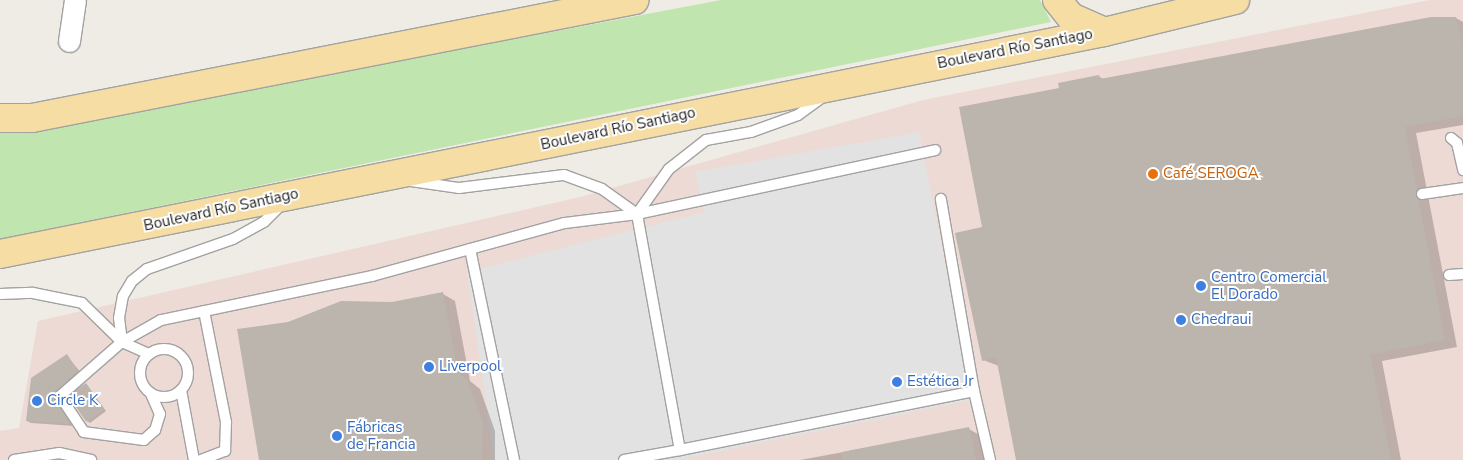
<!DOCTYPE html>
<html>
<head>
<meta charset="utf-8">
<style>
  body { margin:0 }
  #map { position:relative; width:1463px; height:460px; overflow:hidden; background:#eeece5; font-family:"Nunito Sans",sans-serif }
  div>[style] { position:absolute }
  .commercial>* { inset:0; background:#eedad5 }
  .grass>* { inset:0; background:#c1e5ae }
  .parking>* { inset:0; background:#e2e2e2 }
  .shadow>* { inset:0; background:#0003 }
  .building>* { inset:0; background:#bbb5ae; transform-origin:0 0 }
  .roads { filter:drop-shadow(1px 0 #a2a2a2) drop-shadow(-1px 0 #a2a2a2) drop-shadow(0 1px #a2a2a2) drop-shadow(0 -1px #a2a2a2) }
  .service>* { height:10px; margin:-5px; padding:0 5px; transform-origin:5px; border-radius:5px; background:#fff }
  .service>.ring { margin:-5px; padding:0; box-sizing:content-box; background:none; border:10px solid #fff; border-radius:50% }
  .minor>* { height:21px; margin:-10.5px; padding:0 10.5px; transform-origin:10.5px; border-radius:10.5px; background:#fff }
  .primary>* { height:28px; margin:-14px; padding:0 14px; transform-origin:14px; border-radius:14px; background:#f5dda3 }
  .dots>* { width:14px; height:14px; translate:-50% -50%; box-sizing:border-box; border:2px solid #fff; border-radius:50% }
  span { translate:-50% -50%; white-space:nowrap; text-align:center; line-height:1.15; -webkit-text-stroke:4px #fff; paint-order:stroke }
  .street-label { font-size:15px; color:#1e1e1e }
  .food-label { font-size:15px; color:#c56008 }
  .left { translate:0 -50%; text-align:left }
  .shop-label { font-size:15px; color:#366cbe }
</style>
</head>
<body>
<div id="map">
  <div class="commercial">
    <div style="clip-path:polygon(1430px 0,1463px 0,1463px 460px,0 460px,0 431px,19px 428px,38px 321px,580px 197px,923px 100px)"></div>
  </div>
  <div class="grass">
    <div style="clip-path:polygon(721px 0,1040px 0,1051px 22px,0 239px,0 130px,27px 131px)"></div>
  </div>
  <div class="parking">
    <div style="clip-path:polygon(919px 132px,972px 400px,676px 460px,494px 460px,467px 272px,704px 212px,695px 172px)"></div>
  </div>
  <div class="shadow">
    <div style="clip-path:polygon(1456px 18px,1463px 22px,1463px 125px,1416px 133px,1457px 347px,1382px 361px,1401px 460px,1017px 460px,999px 366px,983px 360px,984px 228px,1061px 89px,1098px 76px,1105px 80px)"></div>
    <div style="clip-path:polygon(443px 294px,455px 301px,470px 381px,480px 389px,495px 431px,495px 460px,260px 460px,289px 323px)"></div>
    <div style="clip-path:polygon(67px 356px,82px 374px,57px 399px,74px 426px,31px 423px,27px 421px)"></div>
    <div style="clip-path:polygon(86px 384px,106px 411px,90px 423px,87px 421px)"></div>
    <div style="clip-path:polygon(969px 429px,981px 436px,986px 460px,800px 460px)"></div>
  </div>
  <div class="building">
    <div style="clip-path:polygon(1431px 17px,1456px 17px,1463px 48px,1463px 116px,1405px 127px,1445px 340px,1370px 355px,1391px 460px,1016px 460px,996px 357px,982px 361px,955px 233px,982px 227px,959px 107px,1059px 88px,1058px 83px,1099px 75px,1100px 79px)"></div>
    <div style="clip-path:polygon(443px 292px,458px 372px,468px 381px,483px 423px,482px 460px,259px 460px,237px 329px,288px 322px,341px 301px,392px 302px)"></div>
    <div style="clip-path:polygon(67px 354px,78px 371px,53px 396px,71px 424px,26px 421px,31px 378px)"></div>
    <div style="left:86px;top:383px;width:32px;height:22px;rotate:55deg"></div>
    <div style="clip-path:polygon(969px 427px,976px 460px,842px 460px,842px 452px)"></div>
  </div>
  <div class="roads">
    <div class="service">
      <div style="left:1451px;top:138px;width:8px;rotate:40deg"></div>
      <div style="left:1457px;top:143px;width:28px;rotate:77deg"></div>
      <div style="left:411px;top:181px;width:49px;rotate:8.3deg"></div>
      <div style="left:459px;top:188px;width:106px;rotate:-7.1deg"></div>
      <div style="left:564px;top:175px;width:40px;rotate:20.2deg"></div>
      <div style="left:602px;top:189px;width:43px;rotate:35.5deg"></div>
      <div style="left:637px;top:214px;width:55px;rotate:-54.6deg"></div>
      <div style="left:669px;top:169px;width:47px;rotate:-38.1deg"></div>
      <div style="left:706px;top:140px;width:46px;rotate:-10.1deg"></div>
      <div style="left:751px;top:132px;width:50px;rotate:-19.9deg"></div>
      <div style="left:798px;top:115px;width:31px;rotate:-36deg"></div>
      <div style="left:1422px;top:194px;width:41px;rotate:-8.3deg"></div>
      <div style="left:637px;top:214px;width:240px;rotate:79.7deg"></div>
      <div style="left:680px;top:450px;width:300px;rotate:-11.3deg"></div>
      <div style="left:974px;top:391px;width:195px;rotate:-99.8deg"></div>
      <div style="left:470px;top:249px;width:216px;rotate:78.2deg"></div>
      <div style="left:1449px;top:275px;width:14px;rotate:-4deg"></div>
      <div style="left:0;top:294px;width:33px;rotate:-2deg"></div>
      <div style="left:33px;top:293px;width:50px;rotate:11.5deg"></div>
      <div style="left:82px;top:303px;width:56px;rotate:44.3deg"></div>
      <div style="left:122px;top:342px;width:30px;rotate:24deg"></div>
      <div style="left:122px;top:342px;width:24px;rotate:-97deg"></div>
      <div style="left:119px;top:318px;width:22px;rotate:-80deg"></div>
      <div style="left:123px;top:296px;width:17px;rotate:-59deg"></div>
      <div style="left:132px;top:281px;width:19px;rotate:-39deg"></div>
      <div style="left:147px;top:269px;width:91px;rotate:-19.2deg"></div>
      <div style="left:233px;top:239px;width:35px;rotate:-29deg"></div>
      <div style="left:264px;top:222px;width:24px;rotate:-45deg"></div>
      <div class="ring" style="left:140px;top:349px;width:38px;height:38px"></div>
      <div style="left:181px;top:390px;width:71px;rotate:79.5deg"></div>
      <div style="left:974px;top:391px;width:71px;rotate:76.9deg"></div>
      <div style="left:151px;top:394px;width:22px;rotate:66deg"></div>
      <div style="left:160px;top:414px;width:17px;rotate:107deg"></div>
      <div style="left:155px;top:430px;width:15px;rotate:138deg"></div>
      <div style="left:144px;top:440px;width:61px;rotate:-172.4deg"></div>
      <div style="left:84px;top:432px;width:43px;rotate:-123.7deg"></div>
      <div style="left:60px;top:396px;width:82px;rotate:-41.1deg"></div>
      <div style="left:122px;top:342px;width:45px;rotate:-29.4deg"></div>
      <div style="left:161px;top:320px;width:216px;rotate:-11.8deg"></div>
      <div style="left:372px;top:276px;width:200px;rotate:-15.4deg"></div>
      <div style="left:565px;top:223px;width:73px;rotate:-7.1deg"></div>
      <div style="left:637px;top:214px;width:305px;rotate:-12.1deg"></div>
      <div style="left:14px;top:460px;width:46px;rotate:-8.8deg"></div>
      <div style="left:59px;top:453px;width:33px;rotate:12deg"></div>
      <div style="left:201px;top:460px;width:26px;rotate:-21deg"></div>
      <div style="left:225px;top:451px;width:29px;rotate:-88deg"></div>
      <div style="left:226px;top:422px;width:113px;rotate:-101.2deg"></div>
      <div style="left:624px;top:460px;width:57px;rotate:-10.1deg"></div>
    </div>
    <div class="minor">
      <div style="left:69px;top:41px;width:41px;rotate:-81.7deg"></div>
    </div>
    <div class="primary">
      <div style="left:1057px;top:0;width:22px;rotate:51deg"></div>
      <div style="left:1071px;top:17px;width:36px;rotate:24deg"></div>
      <div style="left:0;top:118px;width:32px"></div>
      <div style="left:32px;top:118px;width:614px;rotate:-11.07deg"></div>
      <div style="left:0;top:254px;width:1126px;rotate:-11.37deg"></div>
      <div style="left:1104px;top:32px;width:135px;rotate:-13.7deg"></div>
    </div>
  </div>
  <div class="dots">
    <div style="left:1153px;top:174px;background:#e8710a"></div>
    <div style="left:1201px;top:286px;background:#3f7fe0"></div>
    <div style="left:1181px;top:320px;background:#3f7fe0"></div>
    <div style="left:429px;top:367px;background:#3f7fe0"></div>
    <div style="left:897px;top:382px;background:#3f7fe0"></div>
    <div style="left:37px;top:401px;background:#3f7fe0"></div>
    <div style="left:337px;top:436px;background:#3f7fe0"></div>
  </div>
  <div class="street-label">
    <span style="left:1015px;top:49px;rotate:-11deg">Boulevard Río Santiago</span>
    <span style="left:618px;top:129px;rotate:-12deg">Boulevard Río Santiago</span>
    <span style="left:221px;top:210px;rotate:-12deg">Boulevard Río Santiago</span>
  </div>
  <div class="food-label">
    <span class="left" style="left:1163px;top:174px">Café SEROGA</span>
  </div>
  <div class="shop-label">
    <span class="left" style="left:1211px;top:286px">Centro Comercial<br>El Dorado</span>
    <span class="left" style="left:1191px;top:320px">Chedraui</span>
    <span class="left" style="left:439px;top:367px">Liverpool</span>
    <span class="left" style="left:907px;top:382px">Estética Jr</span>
    <span class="left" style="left:47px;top:401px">Circle K</span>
    <span class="left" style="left:347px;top:436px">Fábricas<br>de Francia</span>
  </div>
</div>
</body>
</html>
